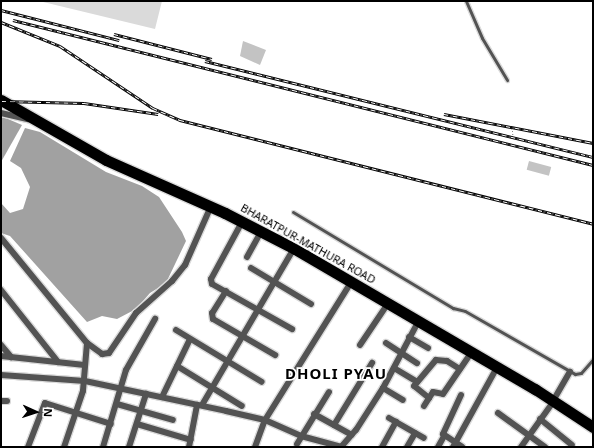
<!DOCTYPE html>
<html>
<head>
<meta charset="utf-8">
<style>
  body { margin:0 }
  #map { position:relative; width:594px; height:448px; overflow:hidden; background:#fff; font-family:"Noto Sans",sans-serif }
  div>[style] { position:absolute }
  .green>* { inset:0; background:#dadada }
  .water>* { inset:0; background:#a1a1a1 }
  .building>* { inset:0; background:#c3c3c3; transform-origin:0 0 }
  .path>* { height:1px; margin-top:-0.5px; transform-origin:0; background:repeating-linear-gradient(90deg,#757575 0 1px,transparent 0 3px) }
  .roads { filter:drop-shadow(1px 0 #dbdbdb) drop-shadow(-1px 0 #dbdbdb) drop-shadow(0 1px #dbdbdb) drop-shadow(0 -1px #dbdbdb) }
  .lane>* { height:3px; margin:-1.5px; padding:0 1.5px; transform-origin:1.5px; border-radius:1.5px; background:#535353 }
  .street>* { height:6px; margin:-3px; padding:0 3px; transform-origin:3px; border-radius:3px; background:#535353 }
  .highway>* { height:11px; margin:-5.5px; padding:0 5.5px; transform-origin:5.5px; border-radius:5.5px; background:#000 }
  .rail>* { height:3px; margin-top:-1.5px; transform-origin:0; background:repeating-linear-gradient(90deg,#fff 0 4.5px,#000 0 9px); box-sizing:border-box; border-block:1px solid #000 }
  span { translate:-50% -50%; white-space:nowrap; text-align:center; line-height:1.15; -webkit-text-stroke:3.5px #fff; paint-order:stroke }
  .street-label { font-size:11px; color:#000 }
  .district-label { font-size:15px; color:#000; font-weight:700; letter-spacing:1px }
  .frame { position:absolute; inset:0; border:2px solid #000; pointer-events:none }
  .north { position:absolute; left:16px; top:392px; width:40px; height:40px; -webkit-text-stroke:3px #fff; paint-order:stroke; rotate:93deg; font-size:11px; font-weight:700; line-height:16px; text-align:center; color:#000 }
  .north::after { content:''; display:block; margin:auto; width:14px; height:18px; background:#000; clip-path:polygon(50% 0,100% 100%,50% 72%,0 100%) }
</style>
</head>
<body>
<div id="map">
  <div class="green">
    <div style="clip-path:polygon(39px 1px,162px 1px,155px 29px)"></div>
  </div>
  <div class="water">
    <div style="clip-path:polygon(1px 116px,22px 125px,1px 162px)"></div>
    <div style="clip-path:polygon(25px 128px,40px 132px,106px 172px,142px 186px,159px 197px,182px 232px,186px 241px,166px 283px,150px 293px,136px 309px,117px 319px,102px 316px,87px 322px,10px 236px,1px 233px,1px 203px,10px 213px,23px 209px,30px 187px,21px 168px,10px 161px)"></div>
  </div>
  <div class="building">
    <div style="clip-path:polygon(243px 41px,266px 50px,260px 65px,240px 56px)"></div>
    <div style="left:529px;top:161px;width:23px;height:9px;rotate:15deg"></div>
  </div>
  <div class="path">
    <div style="left:512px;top:128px;width:8px;rotate:83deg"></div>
  </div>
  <div class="roads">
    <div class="lane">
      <div style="left:466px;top:1px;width:40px;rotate:66.6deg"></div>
      <div style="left:482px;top:38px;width:49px;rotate:59.2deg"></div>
      <div style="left:293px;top:212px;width:187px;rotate:31deg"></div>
      <div style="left:453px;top:308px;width:12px;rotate:14deg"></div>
      <div style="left:465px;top:311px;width:127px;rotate:29.8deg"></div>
      <div style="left:575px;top:374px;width:6px;rotate:-9deg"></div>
      <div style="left:581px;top:373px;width:18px;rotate:-49deg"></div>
    </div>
    <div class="street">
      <div style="left:1px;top:113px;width:28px;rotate:13deg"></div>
      <div style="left:242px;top:222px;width:65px;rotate:118.5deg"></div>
      <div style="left:211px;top:279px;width:5px;rotate:79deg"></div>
      <div style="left:212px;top:284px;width:92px;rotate:29.4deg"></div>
      <div style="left:1px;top:238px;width:136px;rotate:50.7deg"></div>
      <div style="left:87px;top:343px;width:48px;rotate:94.8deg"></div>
      <div style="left:83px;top:391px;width:59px;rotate:108.7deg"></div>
      <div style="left:247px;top:257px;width:29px;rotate:-61deg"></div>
      <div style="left:251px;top:268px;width:70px;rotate:31deg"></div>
      <div style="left:1px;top:290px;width:92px;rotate:51.6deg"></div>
      <div style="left:226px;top:291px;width:26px;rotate:122deg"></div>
      <div style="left:212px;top:313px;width:6px;rotate:81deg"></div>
      <div style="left:213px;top:319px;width:72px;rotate:30.1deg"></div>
      <div style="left:176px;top:330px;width:100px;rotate:31.2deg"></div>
      <div style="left:409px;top:337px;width:22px;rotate:30deg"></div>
      <div style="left:87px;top:343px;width:19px;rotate:36deg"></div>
      <div style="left:102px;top:354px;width:7px;rotate:-8deg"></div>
      <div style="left:109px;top:353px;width:48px;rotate:-56deg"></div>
      <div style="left:136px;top:313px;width:48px;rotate:-41.6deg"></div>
      <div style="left:172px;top:281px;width:21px;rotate:-51deg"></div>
      <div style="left:185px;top:265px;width:64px;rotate:-66.2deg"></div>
      <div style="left:386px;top:343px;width:37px;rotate:33deg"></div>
      <div style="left:1px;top:345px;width:16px;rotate:50deg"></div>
      <div style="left:360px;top:345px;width:45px;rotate:-56deg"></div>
      <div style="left:1px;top:356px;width:84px;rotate:6.1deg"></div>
      <div style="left:177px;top:366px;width:76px;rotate:31.6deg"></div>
      <div style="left:394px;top:368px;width:27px;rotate:31deg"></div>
      <div style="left:1px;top:375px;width:84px;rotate:4.1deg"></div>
      <div style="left:85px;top:381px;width:144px;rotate:12deg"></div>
      <div style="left:226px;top:411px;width:40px;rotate:13deg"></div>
      <div style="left:265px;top:420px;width:39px;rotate:24deg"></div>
      <div style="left:301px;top:436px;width:42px;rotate:15deg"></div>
      <div style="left:383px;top:388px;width:23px;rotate:31deg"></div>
      <div style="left:461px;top:395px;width:43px;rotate:114.8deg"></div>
      <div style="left:443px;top:434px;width:23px;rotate:34deg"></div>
      <div style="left:162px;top:397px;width:64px;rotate:-64.2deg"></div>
      <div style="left:429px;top:398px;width:7px;rotate:-56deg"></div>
      <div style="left:433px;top:392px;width:10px;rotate:11deg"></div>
      <div style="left:443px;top:394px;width:46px;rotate:-55.6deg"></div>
      <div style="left:1px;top:401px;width:6px"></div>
      <div style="left:553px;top:401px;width:34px;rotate:-60deg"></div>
      <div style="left:117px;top:404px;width:58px;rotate:15.9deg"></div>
      <div style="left:202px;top:405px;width:176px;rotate:-59.6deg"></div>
      <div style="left:424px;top:406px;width:9px;rotate:-58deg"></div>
      <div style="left:429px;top:398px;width:19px;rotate:-141deg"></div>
      <div style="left:414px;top:386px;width:34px;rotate:-50deg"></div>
      <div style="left:436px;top:360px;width:11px;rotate:5deg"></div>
      <div style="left:447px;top:361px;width:15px;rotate:32deg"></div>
      <div style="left:498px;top:413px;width:58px;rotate:35.9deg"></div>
      <div style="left:314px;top:414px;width:43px;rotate:28.9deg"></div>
      <div style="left:389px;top:418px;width:40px;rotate:29.7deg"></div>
      <div style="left:540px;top:419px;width:41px;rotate:39.1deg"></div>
      <div style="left:137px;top:424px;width:56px;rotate:16.5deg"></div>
      <div style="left:334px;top:425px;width:73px;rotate:-58.5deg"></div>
      <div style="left:297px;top:444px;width:61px;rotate:-58.4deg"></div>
      <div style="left:28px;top:447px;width:47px;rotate:-68.9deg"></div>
      <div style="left:45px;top:403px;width:69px;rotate:17.7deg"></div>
      <div style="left:103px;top:447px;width:80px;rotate:-73.4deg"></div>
      <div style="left:126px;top:370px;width:59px;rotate:-60.4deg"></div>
      <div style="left:129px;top:447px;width:56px;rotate:-72.2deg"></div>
      <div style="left:189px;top:447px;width:43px;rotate:-79.2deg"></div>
      <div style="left:255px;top:447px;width:29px;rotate:-70deg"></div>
      <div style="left:265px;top:420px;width:157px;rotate:-58deg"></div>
      <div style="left:341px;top:447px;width:23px;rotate:-49deg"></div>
      <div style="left:356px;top:430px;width:50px;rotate:-57.3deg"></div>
      <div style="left:383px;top:388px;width:70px;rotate:-62deg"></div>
      <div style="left:382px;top:447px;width:29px;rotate:-61deg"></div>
      <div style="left:407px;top:447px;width:16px;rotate:-60deg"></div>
      <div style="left:438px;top:447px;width:13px;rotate:-61deg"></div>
      <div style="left:453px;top:447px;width:87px;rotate:-61.1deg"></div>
      <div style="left:521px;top:447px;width:52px;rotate:-54.5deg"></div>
    </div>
    <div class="highway">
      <div style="left:1px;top:100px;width:121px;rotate:29.7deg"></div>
      <div style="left:106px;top:160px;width:130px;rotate:24deg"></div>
      <div style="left:225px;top:213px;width:79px;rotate:27.2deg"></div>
      <div style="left:295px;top:249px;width:278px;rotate:30.3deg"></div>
      <div style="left:535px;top:389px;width:69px;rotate:33.2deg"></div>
    </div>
  </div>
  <div class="rail">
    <div style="left:1px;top:10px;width:122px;rotate:14.3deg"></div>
    <div style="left:13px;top:20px;width:598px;rotate:14.04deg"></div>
    <div style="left:1px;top:22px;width:64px;rotate:22.1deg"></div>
    <div style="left:60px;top:46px;width:112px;rotate:33.7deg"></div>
    <div style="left:153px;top:108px;width:30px;rotate:24deg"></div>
    <div style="left:180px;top:120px;width:426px;rotate:14.1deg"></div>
    <div style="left:114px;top:34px;width:101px;rotate:14.3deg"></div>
    <div style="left:205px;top:61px;width:400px;rotate:13.9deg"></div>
    <div style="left:1px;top:101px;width:83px;rotate:1.4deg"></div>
    <div style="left:84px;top:103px;width:75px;rotate:8.5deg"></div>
    <div style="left:444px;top:114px;width:152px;rotate:11deg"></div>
  </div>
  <div class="street-label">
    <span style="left:308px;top:244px;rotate:29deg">BHARATPUR-MATHURA ROAD</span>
  </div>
  <div class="district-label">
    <span style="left:336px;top:374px">DHOLI PYAU</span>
  </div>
  <div class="frame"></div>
  <div class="north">N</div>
</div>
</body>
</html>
